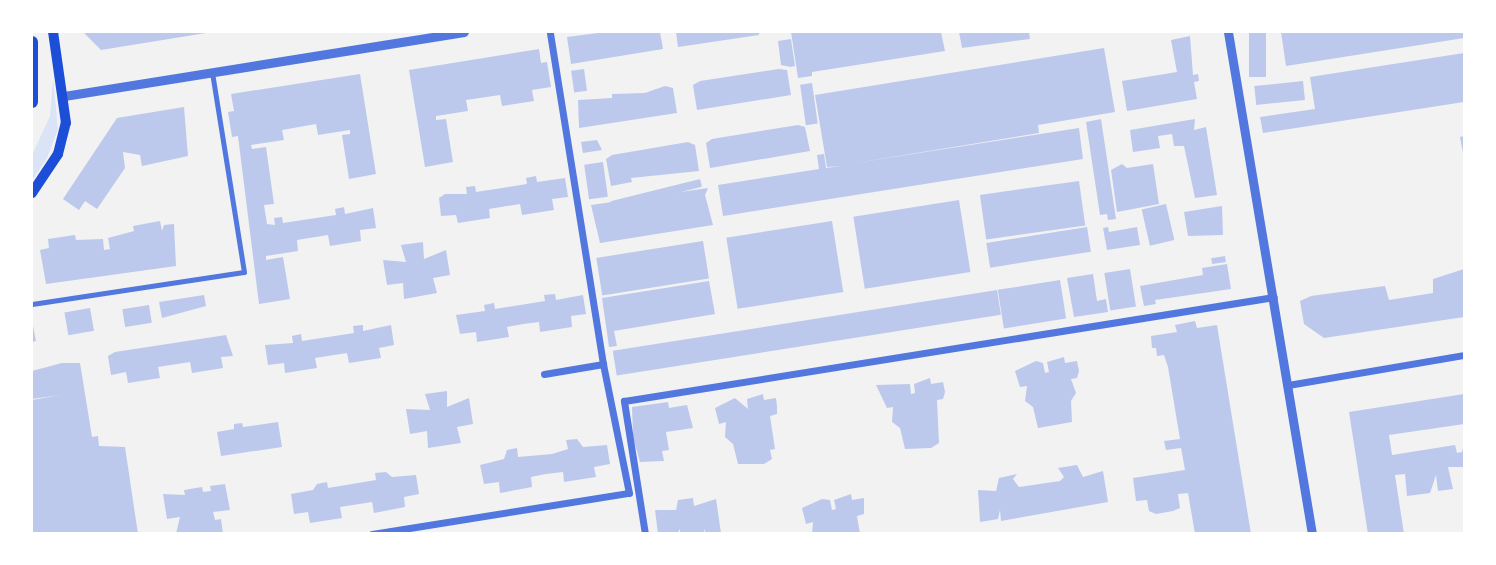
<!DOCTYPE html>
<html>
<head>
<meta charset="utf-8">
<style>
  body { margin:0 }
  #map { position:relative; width:1496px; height:565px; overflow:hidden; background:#f2f2f2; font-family:"DejaVu Sans",sans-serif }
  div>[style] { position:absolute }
  .green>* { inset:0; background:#dbe4f7 }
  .building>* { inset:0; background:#bdc9ec; transform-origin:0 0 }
  .pedestrian>* { height:5px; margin:-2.5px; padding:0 2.5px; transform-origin:2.5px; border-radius:2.5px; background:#5277de }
  .minor>* { height:7px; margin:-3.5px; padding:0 3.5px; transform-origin:3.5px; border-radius:3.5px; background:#5277de }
  .tertiary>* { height:9px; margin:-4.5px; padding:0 4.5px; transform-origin:4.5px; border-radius:4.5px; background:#5277de }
  .secondary>* { height:10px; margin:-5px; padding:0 5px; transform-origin:5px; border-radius:5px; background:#1d4ed8 }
  .primary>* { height:12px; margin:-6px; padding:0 6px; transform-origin:6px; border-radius:6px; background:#1d4ed8 }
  span { translate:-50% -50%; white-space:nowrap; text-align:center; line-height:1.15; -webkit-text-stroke:5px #fff; paint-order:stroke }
  .frame { position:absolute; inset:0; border:33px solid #fff; pointer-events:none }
</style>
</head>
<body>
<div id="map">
  <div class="green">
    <div style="clip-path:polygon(53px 79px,58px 129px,47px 158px,32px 181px,32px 155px,50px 116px)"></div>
  </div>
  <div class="building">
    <div style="clip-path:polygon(83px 32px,206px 32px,206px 33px,101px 50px)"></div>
    <div style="clip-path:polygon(606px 32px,660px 32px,663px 49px,571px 64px,567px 37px)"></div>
    <div style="clip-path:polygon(676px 32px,759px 32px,759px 35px,678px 47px)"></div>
    <div style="clip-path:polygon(791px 32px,941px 32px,945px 51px,812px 72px,812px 76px,798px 78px)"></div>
    <div style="clip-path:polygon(959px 32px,1029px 32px,1030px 39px,962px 48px)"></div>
    <div style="left:1249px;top:32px;width:17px;height:45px"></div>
    <div style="clip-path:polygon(1281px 32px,1464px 32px,1464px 38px,1286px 66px)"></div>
    <div style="clip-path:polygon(1190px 36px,1193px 75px,1198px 74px,1199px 81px,1194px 82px,1197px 99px,1127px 111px,1122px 81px,1177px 72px,1171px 40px)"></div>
    <div style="clip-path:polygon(791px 39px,795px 66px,791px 67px,781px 65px,778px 41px)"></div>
    <div style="clip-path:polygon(1104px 48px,1115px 112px,1038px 125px,1039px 133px,849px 164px,1079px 128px,1083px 159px,723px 216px,718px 185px,819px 169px,817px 155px,824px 154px,826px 168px,841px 166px,827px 167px,815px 95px)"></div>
    <div style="clip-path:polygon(539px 49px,541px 63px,547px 62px,551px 87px,532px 90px,534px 101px,502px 106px,500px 95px,466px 100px,468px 111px,436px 116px,436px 120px,446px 119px,453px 162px,425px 167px,409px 70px)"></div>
    <div style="clip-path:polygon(1464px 53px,1464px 102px,1263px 133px,1260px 117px,1315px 109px,1310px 77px)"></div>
    <div style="left:584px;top:69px;width:22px;height:13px;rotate:82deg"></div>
    <div style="clip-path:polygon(779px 69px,787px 70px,791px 95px,697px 110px,693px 85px,700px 81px)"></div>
    <div style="clip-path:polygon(360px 74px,376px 174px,349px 179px,342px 135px,350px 134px,350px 130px,318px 135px,316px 124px,282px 130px,284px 140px,251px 145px,252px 149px,266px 147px,274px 204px,264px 205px,267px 224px,275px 225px,274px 218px,282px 217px,283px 223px,336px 215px,335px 209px,344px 207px,345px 214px,373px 208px,376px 228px,360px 230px,361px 241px,330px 246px,328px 235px,297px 240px,298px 251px,266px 256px,266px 260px,283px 257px,290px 299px,259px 304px,238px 136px,232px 137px,228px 112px,234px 111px,231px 94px)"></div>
    <div style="left:1303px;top:81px;width:19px;height:49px;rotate:84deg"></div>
    <div style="left:812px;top:83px;width:41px;height:12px;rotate:82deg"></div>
    <div style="clip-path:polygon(665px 86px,673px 88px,677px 113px,579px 128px,578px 100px,612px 98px,612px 94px,645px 93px)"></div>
    <div style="clip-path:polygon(184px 107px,188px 156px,142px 166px,140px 155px,123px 152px,125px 168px,97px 209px,85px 201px,79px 210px,63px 199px,117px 118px)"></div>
    <div style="clip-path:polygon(1101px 119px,1116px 219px,1108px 220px,1107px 214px,1100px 215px,1086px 122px)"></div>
    <div style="clip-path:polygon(1195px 119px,1194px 130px,1206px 127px,1217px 195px,1195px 198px,1184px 146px,1174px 146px,1172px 134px,1158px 136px,1160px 148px,1133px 152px,1130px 130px)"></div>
    <div style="clip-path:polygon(798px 125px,805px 127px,810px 151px,710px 168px,706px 143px,712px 139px)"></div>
    <div style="clip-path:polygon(1464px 136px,1464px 153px,1463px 153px,1460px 137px)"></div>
    <div style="clip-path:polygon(597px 140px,602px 150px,583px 153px,581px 142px)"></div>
    <div style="clip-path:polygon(688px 142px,695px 145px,699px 171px,631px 178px,632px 182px,611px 186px,606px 159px,612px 155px)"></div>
    <div style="left:603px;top:162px;width:35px;height:19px;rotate:82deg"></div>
    <div style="clip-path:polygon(1122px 164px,1127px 168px,1153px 164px,1159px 204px,1117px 212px,1111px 170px)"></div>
    <div style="clip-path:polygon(536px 176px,537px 182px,565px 178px,568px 197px,552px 199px,554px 210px,522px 215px,520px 204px,489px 209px,490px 218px,458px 223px,456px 215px,441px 216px,439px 198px,445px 194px,467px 194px,466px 187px,475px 186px,476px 192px,527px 184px,526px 178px)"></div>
    <div style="left:700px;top:179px;width:8px;height:92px;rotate:76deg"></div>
    <div style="left:1079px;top:181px;width:45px;height:100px;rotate:82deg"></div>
    <div style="clip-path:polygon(708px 188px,705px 195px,713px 225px,600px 243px,591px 205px)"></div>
    <div style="left:959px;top:200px;width:73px;height:107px;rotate:81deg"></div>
    <div style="left:1166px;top:204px;width:37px;height:25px;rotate:77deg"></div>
    <div style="clip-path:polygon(1222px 206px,1223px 235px,1188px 236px,1184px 212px)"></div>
    <div style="clip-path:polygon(160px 221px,162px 231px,164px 225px,174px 224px,176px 266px,46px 284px,40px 250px,49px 248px,48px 239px,75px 235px,76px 240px,103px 239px,104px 250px,110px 249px,108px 238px,134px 231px,133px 226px)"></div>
    <div style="left:832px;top:221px;width:72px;height:107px;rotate:81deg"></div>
    <div style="left:1087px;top:227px;width:25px;height:102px;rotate:81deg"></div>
    <div style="clip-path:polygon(1108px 227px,1109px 232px,1137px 227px,1140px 245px,1107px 250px,1103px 228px)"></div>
    <div style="left:703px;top:241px;width:38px;height:108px;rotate:81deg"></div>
    <div style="clip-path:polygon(423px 242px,424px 259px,446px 250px,450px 275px,433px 278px,437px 293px,404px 299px,403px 283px,387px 285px,383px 260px,406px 262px,401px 245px)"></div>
    <div style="left:1225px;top:256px;width:6px;height:14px;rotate:81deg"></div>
    <div style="clip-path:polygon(1227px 264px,1231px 289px,1155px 300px,1156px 304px,1144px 306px,1140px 286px,1203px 275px,1202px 268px)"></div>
    <div style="left:1130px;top:269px;width:38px;height:26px;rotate:81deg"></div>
    <div style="clip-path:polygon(1464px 269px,1464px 317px,1324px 338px,1304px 324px,1300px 301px,1311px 296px,1385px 286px,1389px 300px,1433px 293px,1433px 279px)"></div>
    <div style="clip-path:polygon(1093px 274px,1097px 301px,1106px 299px,1108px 312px,1074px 317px,1067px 278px)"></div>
    <div style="left:1060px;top:280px;width:39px;height:63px;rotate:81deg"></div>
    <div style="clip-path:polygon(709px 281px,715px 314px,614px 331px,617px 346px,609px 347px,602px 298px)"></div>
    <div style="left:997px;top:290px;width:25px;height:389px;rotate:81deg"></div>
    <div style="clip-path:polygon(555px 294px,556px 300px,583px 295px,586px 314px,571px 316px,572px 327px,540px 332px,539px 322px,523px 324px,507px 327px,509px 337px,477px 342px,476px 332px,460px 334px,456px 315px,485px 311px,484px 305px,494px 303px,495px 309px,545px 301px,544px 295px)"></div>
    <div style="clip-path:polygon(204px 295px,206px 306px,162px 318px,159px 302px)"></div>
    <div style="left:149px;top:305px;width:18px;height:27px;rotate:81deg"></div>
    <div style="left:90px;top:308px;width:23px;height:26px;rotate:80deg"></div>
    <div style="clip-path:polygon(32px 321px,36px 341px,32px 342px)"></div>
    <div style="clip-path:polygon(1195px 321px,1197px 328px,1217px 325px,1251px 534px,1195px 534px,1188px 493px,1178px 494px,1180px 508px,1173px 511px,1156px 514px,1149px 511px,1147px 500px,1136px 501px,1133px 478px,1185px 470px,1181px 448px,1166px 450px,1164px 441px,1180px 439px,1168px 367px,1164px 355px,1157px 356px,1156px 348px,1152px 348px,1151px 336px,1177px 332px,1175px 325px)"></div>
    <div style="clip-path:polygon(363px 325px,363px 331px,391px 325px,394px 345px,379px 348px,381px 358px,349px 363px,347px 353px,315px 358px,317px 368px,285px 373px,284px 363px,268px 365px,265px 345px,293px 343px,292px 336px,301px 334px,302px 341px,354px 333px,353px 326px)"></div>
    <div style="clip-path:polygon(226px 335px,233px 356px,221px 357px,223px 368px,192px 373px,190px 362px,158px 367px,160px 378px,128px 383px,126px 372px,111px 375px,108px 356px,115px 352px)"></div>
    <div style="clip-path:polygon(1064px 357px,1065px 363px,1077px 361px,1079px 371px,1077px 378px,1071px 379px,1076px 393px,1071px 401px,1072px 422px,1038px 428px,1033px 407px,1025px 401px,1027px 386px,1020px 387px,1015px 371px,1036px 361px,1043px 363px,1045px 373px,1049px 372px,1047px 362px)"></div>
    <div style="clip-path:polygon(62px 363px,80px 363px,92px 437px,98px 436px,99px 446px,125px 447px,138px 534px,32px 534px,32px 400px,61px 395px,32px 399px,32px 371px)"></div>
    <div style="clip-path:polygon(930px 378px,931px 384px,943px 382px,945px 392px,943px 399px,937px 400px,939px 443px,931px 448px,905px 449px,900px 428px,892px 422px,893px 407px,887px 408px,876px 385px,910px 384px,911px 394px,915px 393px,914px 384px)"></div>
    <div style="clip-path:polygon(447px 391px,447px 407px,469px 398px,473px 424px,457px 427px,461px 443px,428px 448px,427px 431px,410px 434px,406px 409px,430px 410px,425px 394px)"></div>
    <div style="clip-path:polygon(763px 394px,764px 400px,776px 398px,777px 407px,777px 414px,770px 416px,775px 449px,770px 450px,772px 459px,764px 464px,738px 464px,733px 444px,725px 437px,726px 422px,719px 424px,715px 408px,735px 398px,748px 409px,747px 399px)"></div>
    <div style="clip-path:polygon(1464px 394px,1464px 424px,1389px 435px,1392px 455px,1455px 445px,1457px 453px,1462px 452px,1464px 444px,1464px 467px,1448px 467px,1453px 489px,1438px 491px,1436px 475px,1430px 493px,1407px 496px,1405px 474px,1395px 475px,1404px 534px,1368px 534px,1349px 412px)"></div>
    <div style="clip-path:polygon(668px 402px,669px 408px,687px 405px,693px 428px,666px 432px,669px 450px,662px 451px,664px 461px,640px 462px,633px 437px,632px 407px)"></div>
    <div style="clip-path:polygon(278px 422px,282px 447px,221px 456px,217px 432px,234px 429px,234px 424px,242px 423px,243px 427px)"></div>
    <div style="clip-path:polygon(577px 439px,583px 447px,607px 445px,610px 464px,594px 467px,596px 477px,564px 482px,563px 472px,546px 474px,531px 477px,532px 487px,500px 493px,499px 482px,484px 484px,480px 465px,504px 459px,507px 450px,517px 448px,518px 457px,552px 454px,568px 449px,566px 440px)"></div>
    <div style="clip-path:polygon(1077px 465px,1083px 477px,1103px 471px,1108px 502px,1001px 521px,1000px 510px,998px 519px,980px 522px,978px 490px,996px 491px,999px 478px,1017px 474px,1013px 479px,1019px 487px,1060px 481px,1064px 477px,1058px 468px)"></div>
    <div style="clip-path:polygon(386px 472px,392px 477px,416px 475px,419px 494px,404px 497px,405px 507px,374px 513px,372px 502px,340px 507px,342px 518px,310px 523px,308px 512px,294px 514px,291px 494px,313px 490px,317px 484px,327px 482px,328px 488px,376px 480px,375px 473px)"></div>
    <div style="clip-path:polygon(225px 484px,230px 510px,213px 512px,215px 520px,221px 519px,223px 534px,176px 534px,180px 517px,167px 519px,163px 494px,185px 495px,184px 490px,202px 487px,203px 492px,211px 491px,210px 486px)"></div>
    <div style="clip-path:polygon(851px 494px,852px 500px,864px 498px,864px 514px,857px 516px,860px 534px,812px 534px,813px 522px,806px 524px,802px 508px,822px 499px,830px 500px,832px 510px,836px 509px,834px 500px)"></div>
    <div style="clip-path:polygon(693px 498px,694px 506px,716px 499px,721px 533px,705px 534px,705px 529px,703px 534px,680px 534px,680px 529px,677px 534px,658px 534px,655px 510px,676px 510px,678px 500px)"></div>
  </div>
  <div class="pedestrian">
    <div style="left:32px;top:304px;width:214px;rotate:-8.6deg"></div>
    <div style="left:244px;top:272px;width:202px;rotate:-99.1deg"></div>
  </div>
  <div class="minor">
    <div style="left:544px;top:374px;width:60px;rotate:-9.6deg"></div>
    <div style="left:1288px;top:385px;width:179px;rotate:-9.7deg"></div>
    <div style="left:372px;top:534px;width:260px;rotate:-9.1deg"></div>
    <div style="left:629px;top:493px;width:132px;rotate:-101.4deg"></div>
    <div style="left:603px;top:364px;width:336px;rotate:-99.1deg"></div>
    <div style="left:645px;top:534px;width:135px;rotate:-99deg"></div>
    <div style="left:624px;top:401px;width:658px;rotate:-9.09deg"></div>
  </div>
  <div class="tertiary">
    <div style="left:1228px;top:32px;width:509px;rotate:80.5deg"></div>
    <div style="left:64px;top:96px;width:405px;rotate:-9.1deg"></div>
  </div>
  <div class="secondary">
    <div style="left:32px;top:193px;width:47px;rotate:-56.3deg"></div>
    <div style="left:58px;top:154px;width:32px;rotate:-76deg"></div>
    <div style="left:66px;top:123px;width:92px;rotate:-98.1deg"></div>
  </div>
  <div class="primary">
    <div style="left:32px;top:42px;width:60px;rotate:90deg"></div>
  </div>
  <div class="frame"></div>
</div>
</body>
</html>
